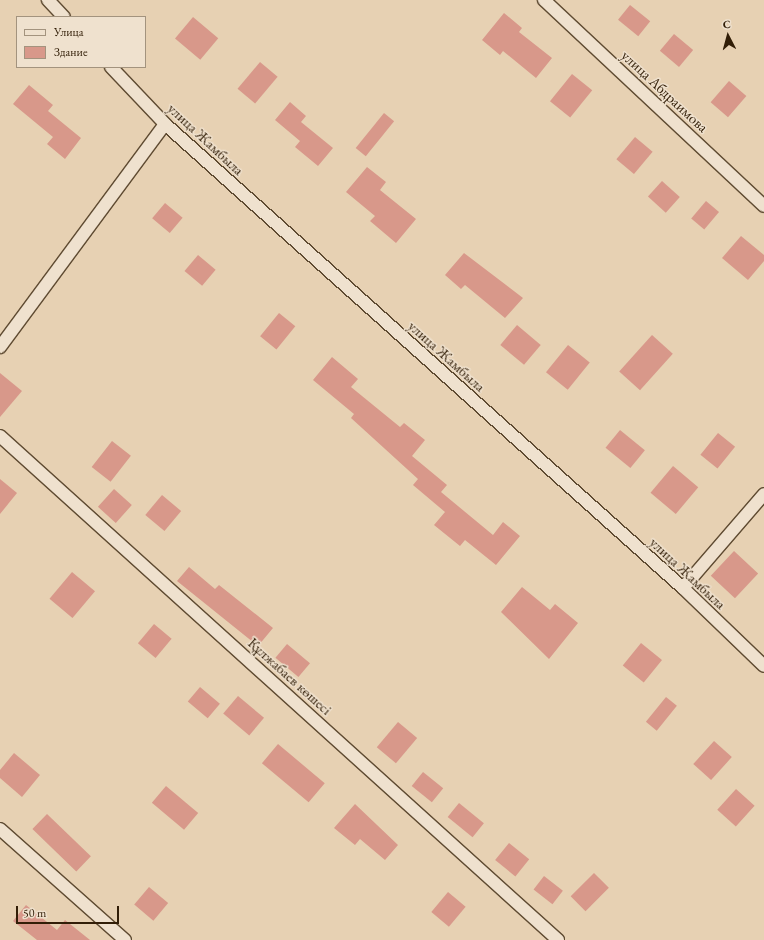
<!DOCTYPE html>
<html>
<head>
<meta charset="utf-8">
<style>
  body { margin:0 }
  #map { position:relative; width:764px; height:940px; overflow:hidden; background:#e7d1b3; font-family:"EB Garamond",serif }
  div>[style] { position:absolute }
  .building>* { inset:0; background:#d8988a; transform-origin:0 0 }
  .roads { filter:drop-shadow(1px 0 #5f4b32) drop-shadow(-1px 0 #5f4b32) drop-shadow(0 1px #5f4b32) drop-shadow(0 -1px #5f4b32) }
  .street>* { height:12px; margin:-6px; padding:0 6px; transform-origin:6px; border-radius:6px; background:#efe1ce }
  span { translate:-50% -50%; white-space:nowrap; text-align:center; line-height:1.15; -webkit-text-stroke:3px #efe1ce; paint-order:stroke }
  .street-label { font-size:15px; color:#321e07 }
  .legend { position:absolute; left:16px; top:16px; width:130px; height:52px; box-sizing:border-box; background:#efe1ce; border:1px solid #a3937e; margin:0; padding:5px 7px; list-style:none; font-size:12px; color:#321e07 }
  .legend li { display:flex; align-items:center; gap:8px; height:20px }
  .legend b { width:20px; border:1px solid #a3937e }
  .north { position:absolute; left:708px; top:16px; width:40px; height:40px; -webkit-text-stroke:3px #efe1ce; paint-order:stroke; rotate:354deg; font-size:11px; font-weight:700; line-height:16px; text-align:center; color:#321e07 }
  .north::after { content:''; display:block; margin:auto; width:14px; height:18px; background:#321e07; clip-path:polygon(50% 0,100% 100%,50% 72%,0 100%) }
  .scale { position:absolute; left:16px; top:906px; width:103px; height:18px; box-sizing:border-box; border:2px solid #321e07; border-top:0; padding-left:5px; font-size:12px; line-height:14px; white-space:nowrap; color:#321e07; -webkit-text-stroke:3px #efe1ce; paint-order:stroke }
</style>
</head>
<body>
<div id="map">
  <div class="building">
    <div style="left:630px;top:5px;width:26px;height:19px;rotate:39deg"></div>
    <div style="clip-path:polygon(504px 13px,522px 28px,519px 32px,552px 58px,536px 78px,503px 51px,500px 55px,482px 40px)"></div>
    <div style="left:193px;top:17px;width:33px;height:28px;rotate:40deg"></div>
    <div style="left:674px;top:34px;width:25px;height:22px;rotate:40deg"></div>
    <div style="left:260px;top:62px;width:23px;height:35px;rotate:40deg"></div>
    <div style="left:572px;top:74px;width:26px;height:35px;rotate:39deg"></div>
    <div style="left:729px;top:81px;width:23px;height:28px;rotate:41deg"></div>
    <div style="clip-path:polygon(29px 85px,53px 105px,48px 111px,81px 138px,65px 159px,47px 144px,53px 137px,13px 104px)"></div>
    <div style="clip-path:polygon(290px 102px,306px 116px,301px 122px,333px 148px,318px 166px,295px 147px,300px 141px,275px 120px)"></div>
    <div style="left:384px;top:113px;width:13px;height:45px;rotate:39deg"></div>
    <div style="left:635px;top:137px;width:23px;height:29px;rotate:40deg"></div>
    <div style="clip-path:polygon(367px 167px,386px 182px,380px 190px,416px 219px,396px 243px,370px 221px,375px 216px,346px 192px)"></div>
    <div style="left:662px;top:181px;width:24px;height:21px;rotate:42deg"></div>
    <div style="left:706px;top:201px;width:17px;height:23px;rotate:40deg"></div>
    <div style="left:165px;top:203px;width:23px;height:20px;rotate:40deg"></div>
    <div style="clip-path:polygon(741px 236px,764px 255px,764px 261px,748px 280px,722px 258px)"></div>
    <div style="clip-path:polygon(464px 253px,523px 298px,505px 318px,465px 285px,461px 289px,445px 275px)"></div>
    <div style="left:198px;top:255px;width:23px;height:21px;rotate:40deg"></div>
    <div style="left:279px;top:313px;width:21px;height:30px;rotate:39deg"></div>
    <div style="left:517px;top:325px;width:31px;height:26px;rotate:40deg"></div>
    <div style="left:652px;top:335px;width:28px;height:49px;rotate:42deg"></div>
    <div style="left:568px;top:345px;width:28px;height:35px;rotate:39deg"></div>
    <div style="clip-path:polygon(332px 357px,358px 379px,351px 387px,400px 427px,404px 423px,425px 440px,412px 456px,447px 485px,441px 492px,493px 535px,503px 522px,520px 536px,496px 565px,465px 540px,460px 546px,434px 525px,445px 512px,413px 485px,418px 479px,351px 418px,354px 414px,313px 380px)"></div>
    <div style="clip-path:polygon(0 373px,22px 391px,0 417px)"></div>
    <div style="left:620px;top:430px;width:32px;height:23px;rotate:39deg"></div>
    <div style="left:718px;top:433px;width:22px;height:28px;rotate:39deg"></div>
    <div style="left:112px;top:441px;width:24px;height:33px;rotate:38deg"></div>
    <div style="left:673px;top:466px;width:33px;height:35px;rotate:40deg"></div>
    <div style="clip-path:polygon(0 479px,17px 493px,0 514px)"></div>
    <div style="left:114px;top:489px;width:24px;height:24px;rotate:42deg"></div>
    <div style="left:162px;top:495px;width:25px;height:26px;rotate:40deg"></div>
    <div style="left:734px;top:551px;width:33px;height:34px;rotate:43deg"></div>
    <div style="clip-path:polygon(189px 567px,215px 589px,219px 585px,273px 628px,258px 646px,177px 581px)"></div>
    <div style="left:72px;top:572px;width:30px;height:35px;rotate:40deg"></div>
    <div style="clip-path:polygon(522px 587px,550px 610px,555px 604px,578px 623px,549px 659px,501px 612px)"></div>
    <div style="left:154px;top:624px;width:23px;height:25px;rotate:40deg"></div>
    <div style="left:641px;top:643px;width:27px;height:29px;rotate:39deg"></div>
    <div style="left:287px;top:644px;width:30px;height:18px;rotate:40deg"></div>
    <div style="left:200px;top:687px;width:26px;height:19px;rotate:40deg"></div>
    <div style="left:238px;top:696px;width:34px;height:23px;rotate:40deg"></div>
    <div style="left:666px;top:697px;width:14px;height:32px;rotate:39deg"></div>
    <div style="left:398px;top:722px;width:25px;height:33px;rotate:40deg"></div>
    <div style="left:714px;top:741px;width:24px;height:31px;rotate:42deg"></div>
    <div style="left:278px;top:744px;width:61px;height:25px;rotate:40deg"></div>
    <div style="clip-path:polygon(14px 753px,40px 775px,22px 797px,0 778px,0 770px)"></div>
    <div style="left:423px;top:772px;width:26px;height:18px;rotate:39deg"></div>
    <div style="left:166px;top:786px;width:42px;height:22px;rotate:40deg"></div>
    <div style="left:736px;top:789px;width:25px;height:28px;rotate:42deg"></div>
    <div style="left:459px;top:803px;width:32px;height:18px;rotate:39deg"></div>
    <div style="clip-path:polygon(355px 804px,398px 845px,385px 860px,360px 839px,355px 845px,334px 828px)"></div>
    <div style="left:47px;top:814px;width:61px;height:21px;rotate:44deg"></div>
    <div style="left:509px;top:843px;width:26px;height:22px;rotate:39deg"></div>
    <div style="left:594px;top:873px;width:21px;height:33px;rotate:45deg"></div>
    <div style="left:544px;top:876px;width:24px;height:17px;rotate:38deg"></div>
    <div style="left:149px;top:887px;width:25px;height:23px;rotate:40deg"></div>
    <div style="left:448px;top:892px;width:23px;height:26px;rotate:40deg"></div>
    <div style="clip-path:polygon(26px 905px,57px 930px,65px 920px,90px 940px,37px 940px,13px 921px)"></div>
  </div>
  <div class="roads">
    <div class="street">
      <div style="left:48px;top:0;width:23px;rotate:47deg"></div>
      <div style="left:544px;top:0;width:301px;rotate:43.1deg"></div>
      <div style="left:111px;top:67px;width:79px;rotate:46.5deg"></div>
      <div style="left:165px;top:124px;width:695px;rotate:41.85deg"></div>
      <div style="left:683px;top:588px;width:112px;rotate:43.9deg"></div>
      <div style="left:0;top:347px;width:277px;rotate:-53.5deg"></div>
      <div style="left:0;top:436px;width:752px;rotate:42.09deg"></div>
      <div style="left:683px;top:588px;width:124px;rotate:-49.2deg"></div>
      <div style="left:0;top:829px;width:167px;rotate:41.6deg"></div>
    </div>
  </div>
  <div class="street-label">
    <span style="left:665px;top:91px;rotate:43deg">улица Абдраимова</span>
    <span style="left:206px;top:139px;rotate:43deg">улица Жамбыла</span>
    <span style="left:447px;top:356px;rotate:42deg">улица Жамбыла</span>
    <span style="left:688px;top:573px;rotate:43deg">улица Жамбыла</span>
    <span style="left:290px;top:676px;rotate:42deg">Құлжабаев көшесі</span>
  </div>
  <ul class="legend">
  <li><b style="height:5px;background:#efe1ce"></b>Улица</li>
  <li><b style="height:11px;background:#d8988a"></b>Здание</li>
  </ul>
  <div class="north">С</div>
  <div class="scale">50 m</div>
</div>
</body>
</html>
